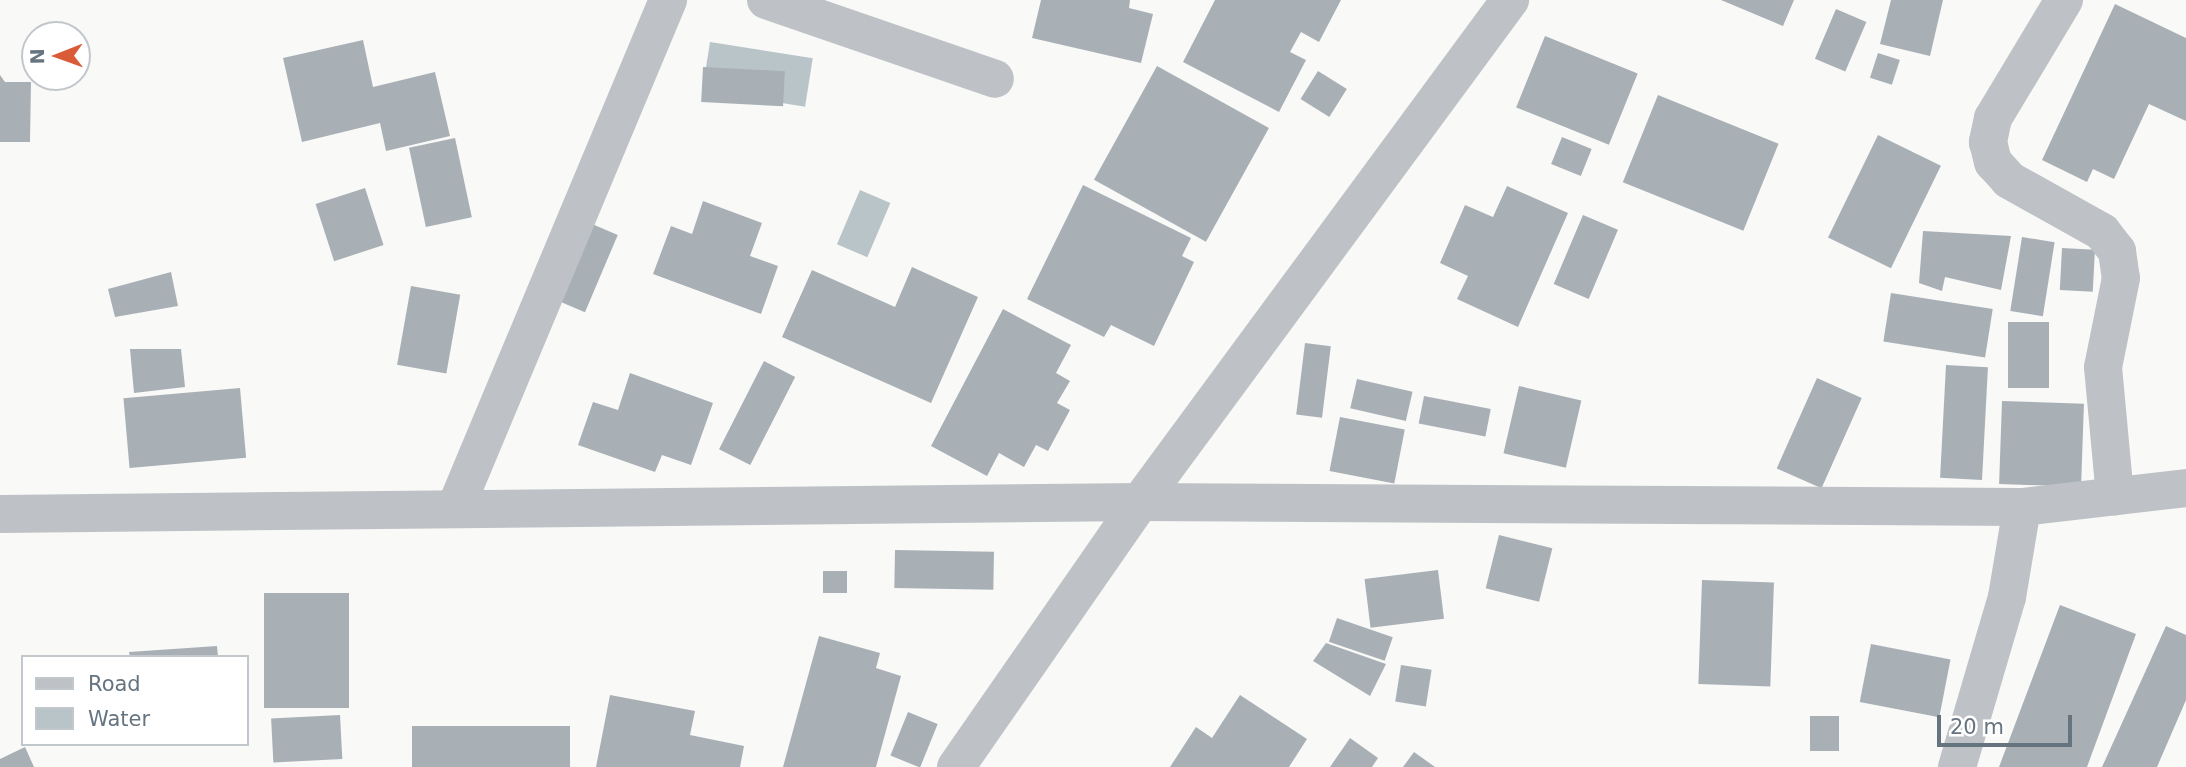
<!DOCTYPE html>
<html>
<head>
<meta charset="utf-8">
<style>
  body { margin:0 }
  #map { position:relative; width:2186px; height:767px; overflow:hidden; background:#f9f9f7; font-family:"DejaVu Sans",sans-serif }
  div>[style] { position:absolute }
  .water>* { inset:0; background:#b9c4c8; transform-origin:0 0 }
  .building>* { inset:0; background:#a8b0b6; transform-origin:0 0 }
  .minor>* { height:38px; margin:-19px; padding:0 19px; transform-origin:19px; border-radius:19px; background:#bec2c6 }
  span { translate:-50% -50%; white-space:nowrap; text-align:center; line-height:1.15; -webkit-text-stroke:7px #fff; paint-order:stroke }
  .legend { position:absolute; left:21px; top:655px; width:228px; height:91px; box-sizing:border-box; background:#fff; border:2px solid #c2c7cc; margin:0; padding:9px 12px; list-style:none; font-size:21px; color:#667480 }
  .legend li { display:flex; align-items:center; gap:14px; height:35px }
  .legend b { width:35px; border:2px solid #c2c7cc }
  .north { position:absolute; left:21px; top:21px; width:70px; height:70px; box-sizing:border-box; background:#fff; border:2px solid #c2c7cc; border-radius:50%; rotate:269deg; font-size:19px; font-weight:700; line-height:28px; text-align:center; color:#667480 }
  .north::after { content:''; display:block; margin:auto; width:24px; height:32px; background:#d95b37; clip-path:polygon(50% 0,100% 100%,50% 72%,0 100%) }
  .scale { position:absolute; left:1937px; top:715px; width:135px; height:32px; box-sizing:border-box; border:4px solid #667480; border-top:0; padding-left:9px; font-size:21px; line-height:24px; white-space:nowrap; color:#667480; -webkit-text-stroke:5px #fff; paint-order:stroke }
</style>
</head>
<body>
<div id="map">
  <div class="water">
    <div style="left:710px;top:42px;width:104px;height:49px;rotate:9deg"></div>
    <div style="left:860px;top:190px;width:33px;height:59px;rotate:23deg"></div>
  </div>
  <div class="building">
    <div style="clip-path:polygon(1041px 0,1130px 0,1129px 8px,1153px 14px,1141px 63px,1032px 38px)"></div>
    <div style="clip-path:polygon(1215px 0,1341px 0,1319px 42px,1301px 32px,1290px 52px,1306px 60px,1279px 112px,1183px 62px)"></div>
    <div style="clip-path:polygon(1721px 0,1794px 0,1783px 26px)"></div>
    <div style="clip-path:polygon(1891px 0,1943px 0,1930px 56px,1880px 44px)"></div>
    <div style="clip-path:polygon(2115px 4px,2186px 38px,2186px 121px,2149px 104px,2114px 179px,2093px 169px,2087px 182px,2042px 160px)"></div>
    <div style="left:1836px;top:9px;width:33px;height:54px;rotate:23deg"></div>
    <div style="left:1545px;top:36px;width:100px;height:77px;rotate:22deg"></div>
    <div style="clip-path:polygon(363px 40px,373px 87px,435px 72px,450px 136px,386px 151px,380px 123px,302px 142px,283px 58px)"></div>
    <div style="left:1878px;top:53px;width:23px;height:26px;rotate:18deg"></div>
    <div style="left:1157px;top:66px;width:128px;height:130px;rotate:29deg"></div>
    <div style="left:703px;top:67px;width:82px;height:35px;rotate:3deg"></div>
    <div style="left:1318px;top:71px;width:34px;height:33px;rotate:32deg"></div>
    <div style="clip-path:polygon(0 75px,5px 82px,31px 82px,30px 142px,0 142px)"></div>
    <div style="left:1658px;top:95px;width:130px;height:94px;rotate:22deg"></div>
    <div style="left:1878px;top:135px;width:70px;height:114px;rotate:26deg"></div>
    <div style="left:1562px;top:137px;width:32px;height:29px;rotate:22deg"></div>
    <div style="left:455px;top:138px;width:81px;height:47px;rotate:78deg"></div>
    <div style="clip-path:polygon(1083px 185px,1191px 238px,1182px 256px,1194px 262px,1154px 346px,1111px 325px,1104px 337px,1027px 299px)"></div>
    <div style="clip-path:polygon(1507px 186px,1568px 213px,1518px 327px,1457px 299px,1468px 276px,1440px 263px,1465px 205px,1493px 217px)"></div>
    <div style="left:365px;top:188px;width:60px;height:52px;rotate:72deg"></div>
    <div style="clip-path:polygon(703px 201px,762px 223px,750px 256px,778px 266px,761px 314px,653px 274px,671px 226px,692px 234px)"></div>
    <div style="left:1583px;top:215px;width:38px;height:75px;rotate:23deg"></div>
    <div style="left:592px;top:224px;width:28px;height:84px;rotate:23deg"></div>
    <div style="clip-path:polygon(1923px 231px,2011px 236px,2001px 290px,1945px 277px,1942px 291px,1919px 283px)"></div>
    <div style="left:2022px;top:237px;width:33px;height:75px;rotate:9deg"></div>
    <div style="left:2062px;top:248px;width:33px;height:42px;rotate:3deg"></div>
    <div style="clip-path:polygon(912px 267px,978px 297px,931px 403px,782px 337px,812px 270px,895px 307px)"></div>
    <div style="clip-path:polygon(171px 272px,178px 306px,115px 317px,108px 289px)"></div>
    <div style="left:411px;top:286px;width:50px;height:80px;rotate:10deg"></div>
    <div style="left:1891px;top:293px;width:103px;height:49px;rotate:9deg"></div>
    <div style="clip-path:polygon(1003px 309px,1071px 345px,1056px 373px,1070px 381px,1057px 403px,1070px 410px,1048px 451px,1036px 445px,1024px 467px,999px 453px,987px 476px,931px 446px)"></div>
    <div style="left:2008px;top:322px;width:41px;height:66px"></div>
    <div style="left:1305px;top:343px;width:26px;height:72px;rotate:7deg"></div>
    <div style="clip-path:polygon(130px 349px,181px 349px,185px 387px,134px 393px)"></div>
    <div style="left:764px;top:361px;width:35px;height:99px;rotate:27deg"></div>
    <div style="left:1946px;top:365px;width:42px;height:113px;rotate:3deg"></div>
    <div style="clip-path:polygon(630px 373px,713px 403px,691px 465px,662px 455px,655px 472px,578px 445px,593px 402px,618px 410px)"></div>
    <div style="left:1817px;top:378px;width:49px;height:99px;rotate:24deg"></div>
    <div style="left:1357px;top:379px;width:57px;height:30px;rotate:13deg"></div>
    <div style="left:1519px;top:386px;width:64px;height:69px;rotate:13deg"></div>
    <div style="left:240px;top:388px;width:70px;height:117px;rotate:85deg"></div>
    <div style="left:1424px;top:396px;width:68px;height:28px;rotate:11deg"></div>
    <div style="left:2002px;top:401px;width:82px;height:83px;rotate:2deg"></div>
    <div style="left:1340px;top:417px;width:66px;height:55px;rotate:11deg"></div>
    <div style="left:1499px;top:535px;width:55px;height:55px;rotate:14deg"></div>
    <div style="left:895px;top:550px;width:99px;height:38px;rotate:1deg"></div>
    <div style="left:1438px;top:570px;width:49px;height:74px;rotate:83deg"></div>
    <div style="left:823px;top:571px;width:24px;height:22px"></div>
    <div style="left:1702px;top:580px;width:72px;height:104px;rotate:2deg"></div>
    <div style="left:264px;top:593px;width:85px;height:115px"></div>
    <div style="clip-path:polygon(2060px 605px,2136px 634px,2087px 767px,1999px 767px)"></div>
    <div style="left:1337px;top:618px;width:59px;height:25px;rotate:19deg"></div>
    <div style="clip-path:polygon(2166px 626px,2186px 635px,2186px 700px,2157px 767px,2102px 767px)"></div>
    <div style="clip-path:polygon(819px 636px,880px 653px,876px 668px,901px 676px,876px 767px,783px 767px)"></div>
    <div style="clip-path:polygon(1326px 643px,1386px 664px,1370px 696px,1313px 661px)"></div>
    <div style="left:1871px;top:644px;width:81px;height:59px;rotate:11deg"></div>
    <div style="clip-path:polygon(217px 646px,218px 657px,130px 657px,129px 652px)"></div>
    <div style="left:1401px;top:665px;width:31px;height:37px;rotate:9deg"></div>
    <div style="clip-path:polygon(610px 695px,695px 711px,690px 735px,744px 746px,740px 767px,596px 767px)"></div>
    <div style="clip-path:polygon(1240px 695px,1307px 739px,1289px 767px,1170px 767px,1196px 727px,1212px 738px)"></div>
    <div style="left:908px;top:712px;width:32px;height:47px;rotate:22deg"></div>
    <div style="left:340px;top:715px;width:44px;height:69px;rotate:87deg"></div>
    <div style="left:1810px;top:716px;width:29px;height:35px"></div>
    <div style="left:412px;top:726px;width:158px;height:41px"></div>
    <div style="clip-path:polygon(1350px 738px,1378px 758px,1372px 767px,1330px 767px)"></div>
    <div style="clip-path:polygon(25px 747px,34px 767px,0 767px,0 759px)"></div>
    <div style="clip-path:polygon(1414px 752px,1435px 767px,1403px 767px)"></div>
  </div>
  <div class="minor">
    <div style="left:766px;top:0;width:242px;rotate:19deg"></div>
    <div style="left:2064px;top:0;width:138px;rotate:121deg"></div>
    <div style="left:1993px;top:118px;width:25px;rotate:102deg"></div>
    <div style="left:1988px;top:142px;width:21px;rotate:76deg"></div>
    <div style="left:1993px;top:162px;width:24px;rotate:48deg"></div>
    <div style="left:2009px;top:180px;width:107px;rotate:29.2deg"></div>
    <div style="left:2102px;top:232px;width:24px;rotate:52deg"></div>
    <div style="left:2117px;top:251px;width:27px;rotate:82deg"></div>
    <div style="left:2121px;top:278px;width:91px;rotate:101.4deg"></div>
    <div style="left:2103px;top:367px;width:130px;rotate:84.7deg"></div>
    <div style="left:455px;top:509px;width:552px;rotate:-67.29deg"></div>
    <div style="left:0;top:514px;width:1140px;rotate:-0.6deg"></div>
    <div style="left:1140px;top:502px;width:882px;rotate:0.32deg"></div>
    <div style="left:2022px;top:507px;width:165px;rotate:-6.6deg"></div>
    <div style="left:956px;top:767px;width:323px;rotate:-55.2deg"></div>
    <div style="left:1140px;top:502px;width:624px;rotate:-53.61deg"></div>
    <div style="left:1957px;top:767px;width:177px;rotate:-73.6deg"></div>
    <div style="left:2007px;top:597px;width:91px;rotate:-80.5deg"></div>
  </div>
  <ul class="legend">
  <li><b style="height:9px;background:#bec2c6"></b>Road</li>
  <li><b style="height:19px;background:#b9c4c8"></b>Water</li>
  </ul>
  <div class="north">N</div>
  <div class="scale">20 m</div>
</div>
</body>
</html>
